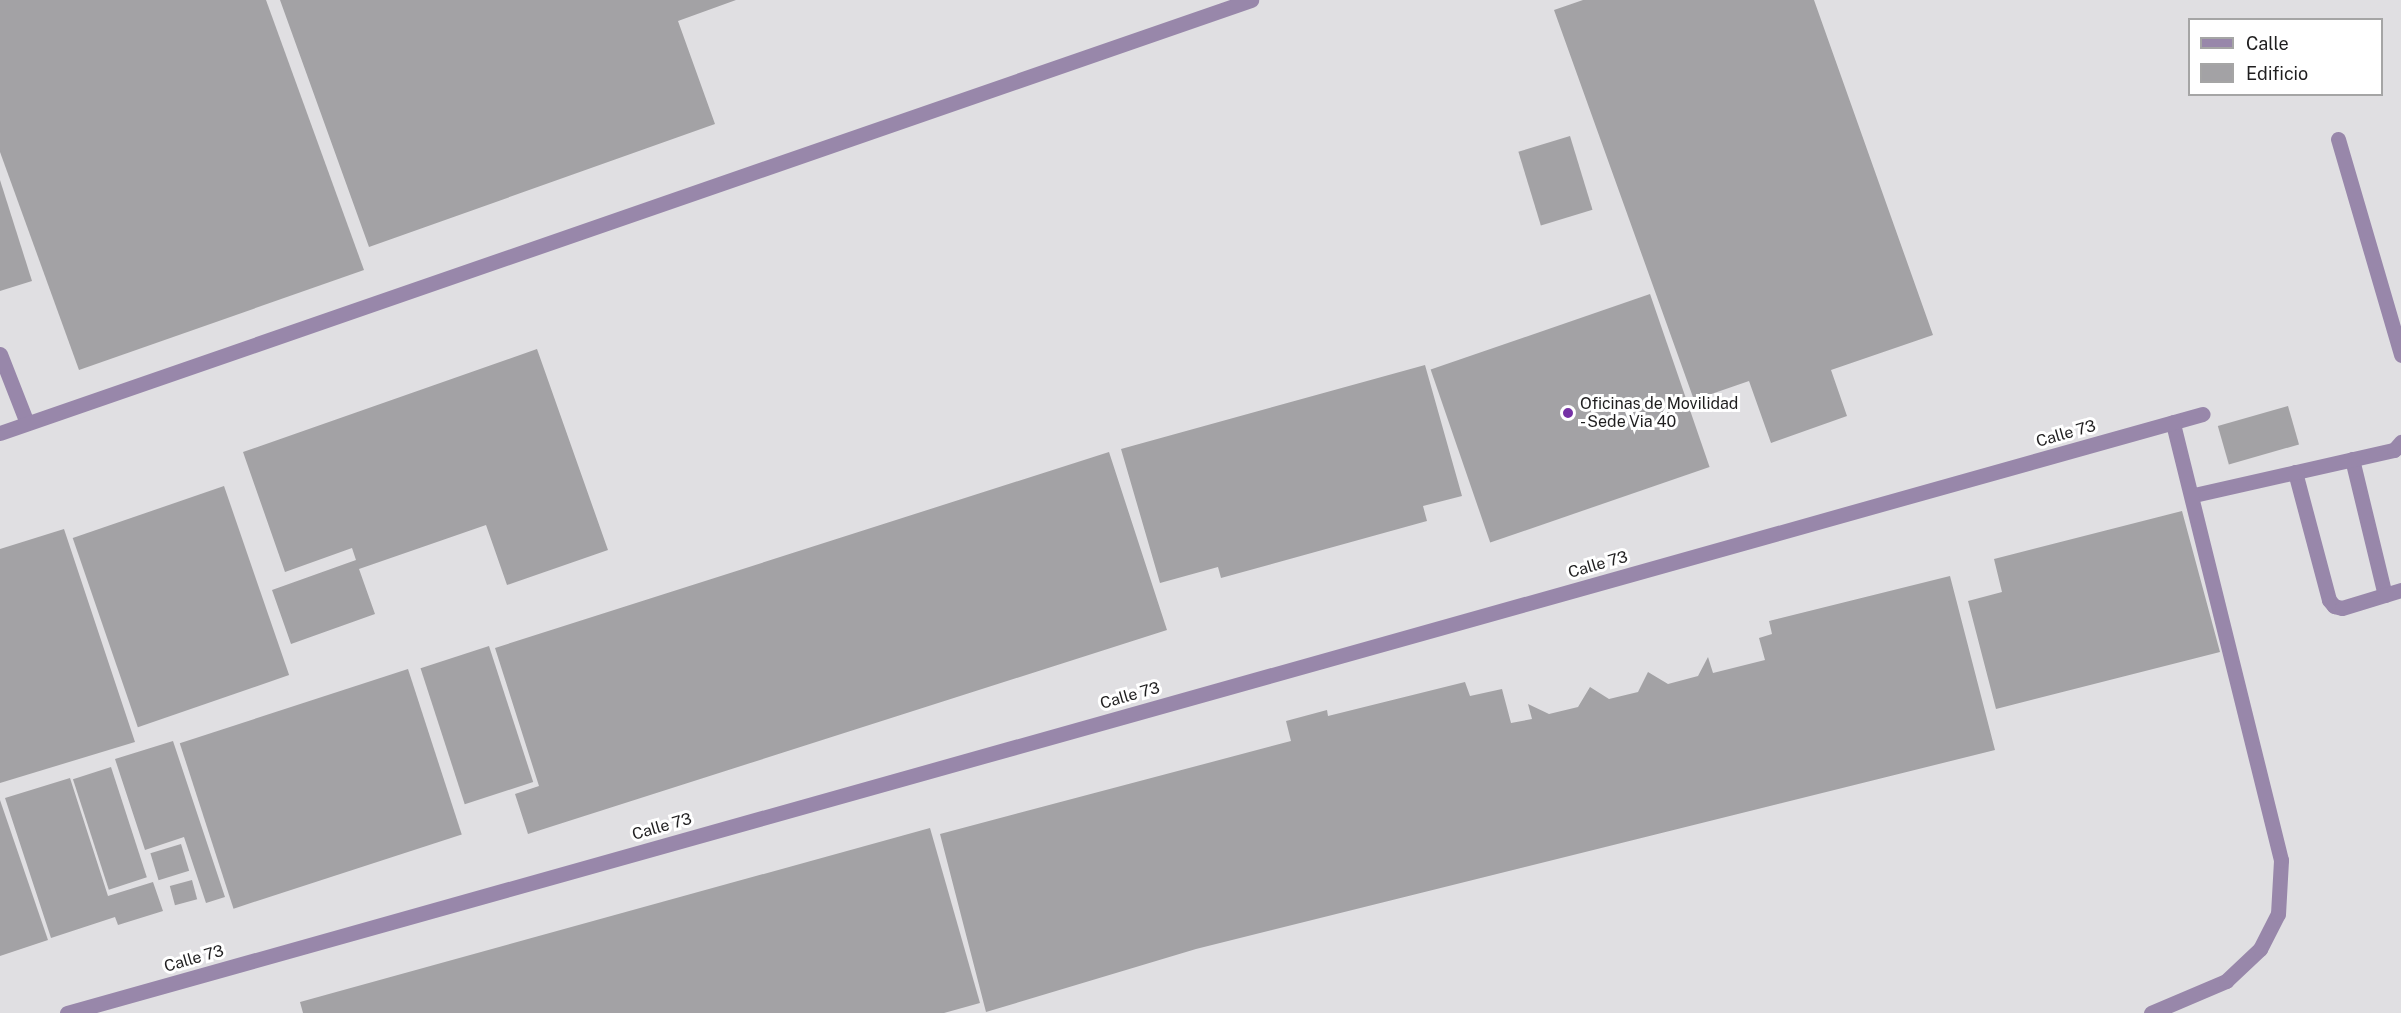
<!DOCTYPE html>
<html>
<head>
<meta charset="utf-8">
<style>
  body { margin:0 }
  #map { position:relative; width:2401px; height:1013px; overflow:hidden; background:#e0dfe2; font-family:"Public Sans",sans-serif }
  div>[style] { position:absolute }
  .building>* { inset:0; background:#a3a2a5; transform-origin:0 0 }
  .service>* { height:15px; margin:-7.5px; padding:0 7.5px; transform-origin:7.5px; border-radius:7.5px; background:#9887aa }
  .minor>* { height:15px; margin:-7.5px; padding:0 7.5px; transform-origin:7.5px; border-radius:7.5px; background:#9887aa }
  .dots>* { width:16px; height:16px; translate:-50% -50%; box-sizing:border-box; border:3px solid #fff; border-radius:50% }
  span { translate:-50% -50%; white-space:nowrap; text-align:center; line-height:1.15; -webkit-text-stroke:6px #fff; paint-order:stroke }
  .poi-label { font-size:16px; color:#1f1e1f }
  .left { translate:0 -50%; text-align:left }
  .street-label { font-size:16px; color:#1f1e1f }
  .legend { position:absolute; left:2188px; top:18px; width:195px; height:78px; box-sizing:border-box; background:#fff; border:2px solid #a5a5a5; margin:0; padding:8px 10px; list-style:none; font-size:18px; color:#1f1e1f }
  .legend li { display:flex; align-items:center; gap:12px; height:30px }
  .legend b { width:30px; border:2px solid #a5a5a5 }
</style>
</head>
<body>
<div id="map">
  <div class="building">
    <div style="clip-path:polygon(0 0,266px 0,364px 270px,79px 370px,0 152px)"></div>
    <div style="clip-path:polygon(280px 0,736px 0,678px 21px,715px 124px,369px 247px)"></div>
    <div style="clip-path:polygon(1583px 0,1814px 0,1933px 335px,1831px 370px,1847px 416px,1771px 443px,1749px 381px,1694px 400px,1554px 10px)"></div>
    <div style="left:1570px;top:136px;width:77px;height:54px;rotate:73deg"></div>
    <div style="clip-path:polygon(0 180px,32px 281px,0 291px)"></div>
    <div style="left:1650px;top:294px;width:183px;height:232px;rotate:71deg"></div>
    <div style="clip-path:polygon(537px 349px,608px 550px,507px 585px,486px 525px,359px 569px,375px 614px,291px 644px,272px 590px,356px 560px,352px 548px,285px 572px,243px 452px)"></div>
    <div style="clip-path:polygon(1425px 365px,1462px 496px,1423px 506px,1427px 521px,1221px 578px,1218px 567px,1160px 583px,1121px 449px)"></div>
    <div style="left:2288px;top:406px;width:40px;height:73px;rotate:74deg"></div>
    <div style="clip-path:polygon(1109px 452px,1167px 630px,528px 834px,515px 794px,539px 786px,495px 648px)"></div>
    <div style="left:224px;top:486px;width:200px;height:160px;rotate:71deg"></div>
    <div style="clip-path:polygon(2182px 511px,2220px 652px,1996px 709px,1968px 601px,2002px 592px,1994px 559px)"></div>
    <div style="clip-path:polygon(64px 529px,135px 742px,0 783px,0 549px)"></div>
    <div style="clip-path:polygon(1950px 576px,1995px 750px,1196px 949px,986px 1012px,940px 834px,1291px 741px,1286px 721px,1327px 710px,1328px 716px,1465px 682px,1470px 696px,1502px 689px,1511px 723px,1532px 719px,1528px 704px,1549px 714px,1578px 707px,1590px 687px,1609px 699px,1638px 692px,1648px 672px,1668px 684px,1698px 676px,1708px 657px,1713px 673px,1765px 660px,1759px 638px,1772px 634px,1769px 621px)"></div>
    <div style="left:489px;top:646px;width:143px;height:72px;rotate:72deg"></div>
    <div style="left:408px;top:669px;width:174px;height:240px;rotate:72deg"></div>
    <div style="clip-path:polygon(173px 741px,225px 897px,206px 903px,184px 837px,145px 850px,115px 759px)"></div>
    <div style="left:111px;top:767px;width:116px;height:40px;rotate:72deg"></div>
    <div style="clip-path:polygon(70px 778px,108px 896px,153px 882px,163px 911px,118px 925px,115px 917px,51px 938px,5px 798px)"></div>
    <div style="clip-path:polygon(0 800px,48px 940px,0 956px)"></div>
    <div style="clip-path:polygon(930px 828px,980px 1003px,944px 1013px,303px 1013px,300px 1002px)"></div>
    <div style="left:181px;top:844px;width:28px;height:32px;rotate:73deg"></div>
    <div style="left:192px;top:880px;width:20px;height:23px;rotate:75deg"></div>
  </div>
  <div class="service">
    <div style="left:2338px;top:139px;width:225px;rotate:73.7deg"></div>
    <div style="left:0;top:354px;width:74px;rotate:68.6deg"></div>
    <div style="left:0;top:433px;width:1324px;rotate:-19.09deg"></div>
    <div style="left:2352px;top:459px;width:140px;rotate:76.4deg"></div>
    <div style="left:2295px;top:472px;width:132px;rotate:75.1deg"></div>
    <div style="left:2329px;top:600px;width:8px;rotate:50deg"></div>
    <div style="left:2334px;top:606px;width:8px;rotate:14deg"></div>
    <div style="left:2342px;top:608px;width:62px;rotate:-17deg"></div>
    <div style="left:2194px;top:495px;width:205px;rotate:-12.7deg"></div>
    <div style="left:2394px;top:450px;width:11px;rotate:-49deg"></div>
    <div style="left:2151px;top:1013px;width:82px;rotate:-23.1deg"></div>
    <div style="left:2226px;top:981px;width:47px;rotate:-43.3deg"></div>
    <div style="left:2260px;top:949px;width:39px;rotate:-63deg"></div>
    <div style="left:2278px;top:914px;width:54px;rotate:-86.8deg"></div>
    <div style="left:2281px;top:860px;width:451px;rotate:-103.9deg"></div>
  </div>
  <div class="minor">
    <div style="left:67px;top:1013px;width:2218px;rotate:-15.67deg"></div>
  </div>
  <div class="dots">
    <div style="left:1568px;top:413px;background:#7531a5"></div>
  </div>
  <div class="poi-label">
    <span class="left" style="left:1580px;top:413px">Oficinas de Movilidad<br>- Sede Via 40</span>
  </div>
  <div class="street-label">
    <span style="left:2066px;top:434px;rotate:-16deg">Calle 73</span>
    <span style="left:1598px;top:565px;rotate:-16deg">Calle 73</span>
    <span style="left:1130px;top:696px;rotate:-16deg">Calle 73</span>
    <span style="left:662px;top:827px;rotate:-16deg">Calle 73</span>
    <span style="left:194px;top:959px;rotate:-16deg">Calle 73</span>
  </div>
  <ul class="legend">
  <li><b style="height:8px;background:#9887aa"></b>Calle</li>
  <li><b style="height:16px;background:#a3a2a5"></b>Edificio</li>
  </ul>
</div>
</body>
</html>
